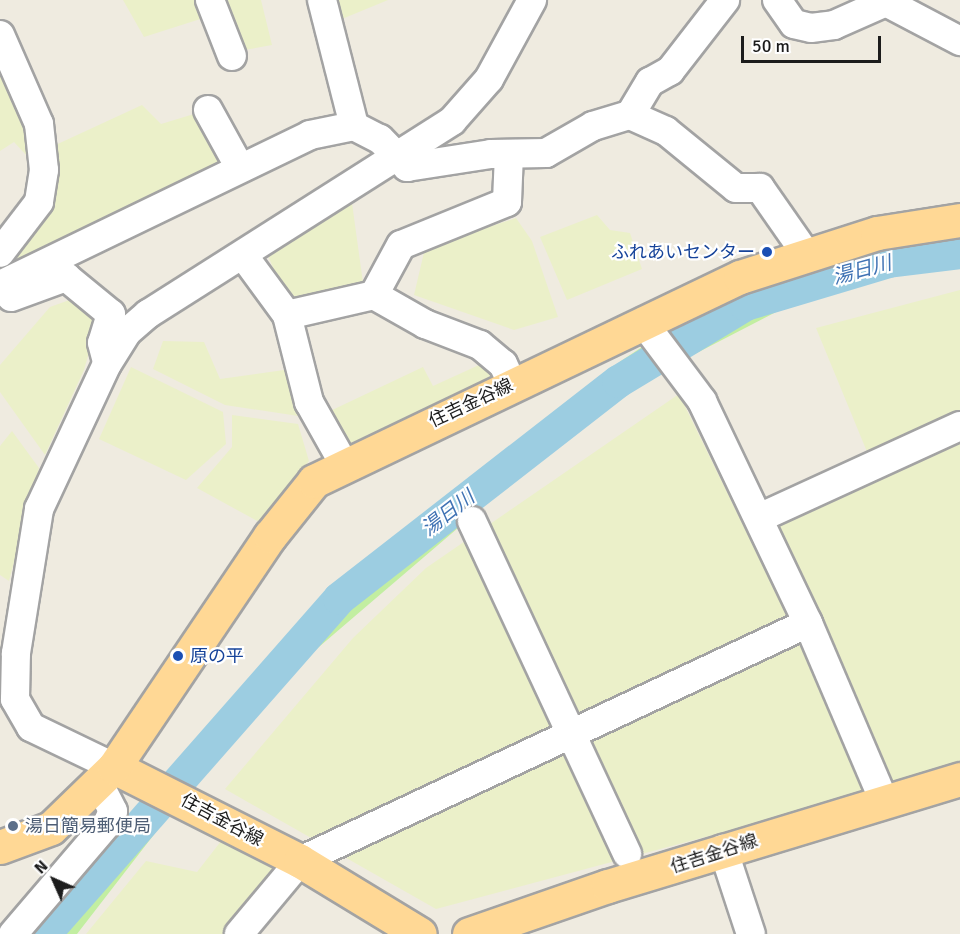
<!DOCTYPE html>
<html>
<head>
<meta charset="utf-8">
<style>
  body { margin:0 }
  #map { position:relative; width:960px; height:934px; overflow:hidden; background:#efebe0; font-family:Signika,"Noto Sans JP",sans-serif }
  div>[style] { position:absolute }
  .farmland>* { inset:0; background:#ebf0c9 }
  .grass>* { inset:0; background:#c2eea1 }
  .river>* { height:33px; margin:-16.5px; padding:0 16.5px; transform-origin:16.5px; border-radius:16.5px; background:#9ccde1 }
  .roads { filter:drop-shadow(2px 0 #a3a3a3) drop-shadow(-2px 0 #a3a3a3) drop-shadow(0 2px #a3a3a3) drop-shadow(0 -2px #a3a3a3) }
  .minor>* { height:28px; margin:-14px; padding:0 14px; transform-origin:14px; border-radius:14px; background:#fff }
  .major>* { height:33px; margin:-16.5px; padding:0 16.5px; transform-origin:16.5px; border-radius:16.5px; background:#ffd895 }
  .dots>* { width:16px; height:16px; translate:-50% -50%; box-sizing:border-box; border:3px solid #fff; border-radius:50% }
  span { translate:-50% -50%; white-space:nowrap; text-align:center; line-height:1.15; -webkit-text-stroke:4.5px #fff; paint-order:stroke }
  .transit-label { font-size:18px; color:#164399 }
  .right { translate:-100% -50%; text-align:right }
  .left { translate:0 -50%; text-align:left }
  .street-label { font-size:18px; color:#1c1c1c }
  .service-label { font-size:18px; color:#4e5e75 }
  .water-label { font-size:20px; color:#4073b4; font-style:italic }
  .north { position:absolute; left:24px; top:850px; width:60px; height:60px; -webkit-text-stroke:4px #fff; paint-order:stroke; rotate:315deg; font-size:16px; font-weight:700; line-height:24px; text-align:center; color:#1c1c1c }
  .north::after { content:''; display:block; margin:auto; width:21px; height:27px; background:#1c1c1c; clip-path:polygon(50% 0,100% 100%,50% 72%,0 100%) }
  .scale { position:absolute; left:741px; top:36px; width:140px; height:27px; box-sizing:border-box; border:3px solid #1c1c1c; border-top:0; padding-left:8px; font-size:18px; line-height:21px; white-space:nowrap; color:#1c1c1c; -webkit-text-stroke:4px #fff; paint-order:stroke }
</style>
</head>
<body>
<div id="map">
  <div class="farmland">
    <div style="clip-path:polygon(123px 0,261px 0,272px 45px,239px 51px,216px 14px,144px 37px)"></div>
    <div style="clip-path:polygon(333px 0,388px 0,342px 19px)"></div>
    <div style="clip-path:polygon(0 62px,35px 152px,27px 156px,14px 142px,0 151px)"></div>
    <div style="clip-path:polygon(142px 105px,161px 124px,194px 114px,225px 163px,80px 230px,0 275px,49px 148px)"></div>
    <div style="clip-path:polygon(352px 203px,364px 290px,287px 301px,266px 251px)"></div>
    <div style="clip-path:polygon(597px 215px,610px 230px,630px 233px,642px 269px,567px 300px,540px 237px)"></div>
    <div style="clip-path:polygon(516px 218px,532px 241px,558px 317px,514px 330px,414px 295px,425px 248px)"></div>
    <div style="clip-path:polygon(960px 290px,960px 762px,862px 795px,436px 909px,225px 789px,353px 638px,426px 568px,679px 394px,746px 531px,877px 476px,816px 328px)"></div>
    <div style="clip-path:polygon(75px 298px,99px 318px,84px 370px,45px 455px,0 392px,0 365px,50px 307px)"></div>
    <div style="clip-path:polygon(163px 341px,204px 342px,220px 379px,291px 369px,305px 417px,225px 405px,153px 369px)"></div>
    <div style="clip-path:polygon(490px 360px,497px 374px,345px 446px,328px 412px,423px 367px,433px 386px)"></div>
    <div style="clip-path:polygon(131px 367px,223px 412px,226px 444px,186px 480px,99px 439px)"></div>
    <div style="clip-path:polygon(232px 415px,298px 424px,309px 461px,259px 522px,197px 488px,232px 447px)"></div>
    <div style="clip-path:polygon(12px 431px,39px 468px,9px 581px,0 575px,0 446px)"></div>
    <div style="clip-path:polygon(225px 836px,281px 874px,229px 934px,86px 934px,146px 861px,197px 872px)"></div>
  </div>
  <div class="grass">
    <div style="clip-path:polygon(960px 231px,960px 266px,903px 271px,805px 297px,658px 373px,562px 439px,306px 658px,190px 788px,77px 934px,26px 934px,324px 594px,621px 361px,717px 297px,814px 259px)"></div>
  </div>
  <div class="river">
    <div style="left:44px;top:934px;width:447px;rotate:-48.7deg"></div>
    <div style="left:339px;top:598px;width:353px;rotate:-37.9deg"></div>
    <div style="left:618px;top:381px;width:149px;rotate:-31.2deg"></div>
    <div style="left:745px;top:304px;width:149px;rotate:-16.7deg"></div>
    <div style="left:888px;top:261px;width:73px;rotate:-7.1deg"></div>
  </div>
  <div class="roads">
    <div class="minor">
      <div style="left:210px;top:0;width:60px;rotate:68.6deg"></div>
      <div style="left:322px;top:0;width:130px;rotate:75.7deg"></div>
      <div style="left:777px;top:0;width:29px;rotate:55deg"></div>
      <div style="left:794px;top:24px;width:17px;rotate:13deg"></div>
      <div style="left:811px;top:28px;width:23px;rotate:-7deg"></div>
      <div style="left:834px;top:25px;width:57px;rotate:-23.9deg"></div>
      <div style="left:886px;top:2px;width:84px;rotate:27.8deg"></div>
      <div style="left:0;top:35px;width:97px;rotate:66.3deg"></div>
      <div style="left:39px;top:124px;width:46px;rotate:83.8deg"></div>
      <div style="left:44px;top:170px;width:32px;rotate:99deg"></div>
      <div style="left:39px;top:202px;width:64px;rotate:127.4deg"></div>
      <div style="left:208px;top:110px;width:66px;rotate:61.1deg"></div>
      <div style="left:630px;top:115px;width:39px;rotate:-59deg"></div>
      <div style="left:650px;top:82px;width:23px;rotate:-29deg"></div>
      <div style="left:670px;top:71px;width:90px;rotate:-52.2deg"></div>
      <div style="left:509px;top:154px;width:48px;rotate:92.4deg"></div>
      <div style="left:507px;top:202px;width:114px;rotate:157.9deg"></div>
      <div style="left:401px;top:245px;width:57px;rotate:118.4deg"></div>
      <div style="left:374px;top:295px;width:59px;rotate:29.6deg"></div>
      <div style="left:425px;top:324px;width:59px;rotate:20.9deg"></div>
      <div style="left:480px;top:345px;width:30px;rotate:40deg"></div>
      <div style="left:503px;top:364px;width:21px;rotate:65deg"></div>
      <div style="left:243px;top:255px;width:74px;rotate:53.7deg"></div>
      <div style="left:287px;top:315px;width:89px;rotate:-12.9deg"></div>
      <div style="left:0;top:285px;width:344px;rotate:-25.8deg"></div>
      <div style="left:310px;top:135px;width:45px;rotate:-11.6deg"></div>
      <div style="left:354px;top:126px;width:29px;rotate:27deg"></div>
      <div style="left:380px;top:139px;width:39px;rotate:46deg"></div>
      <div style="left:407px;top:167px;width:85px;rotate:-8.8deg"></div>
      <div style="left:491px;top:154px;width:55px;rotate:-1deg"></div>
      <div style="left:546px;top:153px;width:54px;rotate:-29.9deg"></div>
      <div style="left:593px;top:126px;width:39px;rotate:-17deg"></div>
      <div style="left:630px;top:115px;width:39px;rotate:24deg"></div>
      <div style="left:666px;top:131px;width:90px;rotate:39.2deg"></div>
      <div style="left:736px;top:188px;width:24px"></div>
      <div style="left:760px;top:188px;width:80px;rotate:55.1deg"></div>
      <div style="left:11px;top:297px;width:59px;rotate:-20deg"></div>
      <div style="left:66px;top:277px;width:58px;rotate:39.4deg"></div>
      <div style="left:111px;top:314px;width:30px;rotate:107deg"></div>
      <div style="left:102px;top:343px;width:20px;rotate:75deg"></div>
      <div style="left:287px;top:315px;width:90px;rotate:75.8deg"></div>
      <div style="left:309px;top:402px;width:71px;rotate:60.6deg"></div>
      <div style="left:643px;top:322px;width:99px;rotate:53.2deg"></div>
      <div style="left:702px;top:401px;width:246px;rotate:64.5deg"></div>
      <div style="left:808px;top:623px;width:194px;rotate:66.9deg"></div>
      <div style="left:759px;top:518px;width:221px;rotate:-24.6deg"></div>
      <div style="left:472px;top:521px;width:367px;rotate:65deg"></div>
      <div style="left:114px;top:767px;width:92px;rotate:-154.3deg"></div>
      <div style="left:31px;top:727px;width:32px;rotate:-120deg"></div>
      <div style="left:15px;top:699px;width:46px;rotate:-88.8deg"></div>
      <div style="left:16px;top:653px;width:146px;rotate:-80.9deg"></div>
      <div style="left:39px;top:509px;width:160px;rotate:-64.9deg"></div>
      <div style="left:107px;top:364px;width:36px;rotate:-58deg"></div>
      <div style="left:126px;top:333px;width:29px;rotate:-41deg"></div>
      <div style="left:148px;top:314px;width:360px;rotate:-32.4deg"></div>
      <div style="left:452px;top:121px;width:56px;rotate:-48.6deg"></div>
      <div style="left:489px;top:79px;width:90px;rotate:-61.4deg"></div>
      <div style="left:723px;top:849px;width:89px;rotate:71.8deg"></div>
      <div style="left:13px;top:934px;width:145px;rotate:-49.5deg"></div>
      <div style="left:107px;top:824px;width:14px;rotate:-65deg"></div>
      <div style="left:113px;top:811px;width:30px;rotate:-117deg"></div>
      <div style="left:239px;top:934px;width:95px;rotate:-50.1deg"></div>
      <div style="left:300px;top:861px;width:561px;rotate:-25.1deg"></div>
    </div>
    <div class="major">
      <div style="left:114px;top:767px;width:208px;rotate:26.8deg"></div>
      <div style="left:300px;top:861px;width:140px;rotate:31.3deg"></div>
      <div style="left:0;top:847px;width:54px;rotate:-20.4deg"></div>
      <div style="left:51px;top:828px;width:88px;rotate:-44.1deg"></div>
      <div style="left:114px;top:767px;width:279px;rotate:-56deg"></div>
      <div style="left:270px;top:536px;width:70px;rotate:-51.3deg"></div>
      <div style="left:314px;top:481px;width:472px;rotate:-25.6deg"></div>
      <div style="left:740px;top:277px;width:144px;rotate:-17.8deg"></div>
      <div style="left:877px;top:233px;width:84px;rotate:-8.9deg"></div>
      <div style="left:469px;top:934px;width:147px;rotate:-19.1deg"></div>
      <div style="left:608px;top:886px;width:368px;rotate:-16.9deg"></div>
    </div>
  </div>
  <div class="dots">
    <div style="left:767px;top:252px;background:#1a4fb4"></div>
    <div style="left:178px;top:656px;background:#1a4fb4"></div>
    <div style="left:13px;top:826px;background:#5c6f8a"></div>
  </div>
  <div class="transit-label">
    <span class="right" style="left:755px;top:252px">ふれあいセンター</span>
    <span class="left" style="left:190px;top:656px">原の平</span>
  </div>
  <div class="street-label">
    <span style="left:471px;top:403px;rotate:-25deg">住吉金谷線</span>
    <span style="left:222px;top:820px;rotate:28deg">住吉金谷線</span>
    <span style="left:714px;top:854px;rotate:-18deg">住吉金谷線</span>
  </div>
  <div class="service-label">
    <span class="left" style="left:25px;top:826px">湯日簡易郵便局</span>
  </div>
  <div class="water-label">
    <span style="left:862px;top:270px;rotate:-15deg">湯日川</span>
    <span style="left:448px;top:513px;rotate:-38deg">湯日川</span>
  </div>
  <div class="north">N</div>
  <div class="scale">50 m</div>
</div>
</body>
</html>
